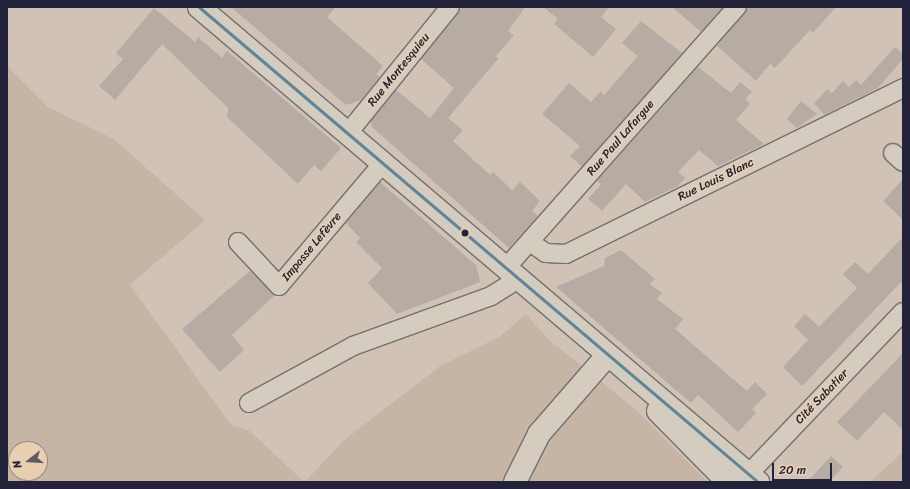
<!DOCTYPE html>
<html>
<head>
<meta charset="utf-8">
<style>
  body { margin:0 }
  #map { position:relative; width:910px; height:489px; overflow:hidden; background:#d0c3b5; font-family:Sriracha,sans-serif }
  div>[style] { position:absolute }
  .green>* { inset:0; background:#c6b5a4 }
  .building>* { inset:0; background:#b6aca4 }
  .roads { filter:drop-shadow(1px 0 #756f6e) drop-shadow(-1px 0 #756f6e) drop-shadow(0 1px #756f6e) drop-shadow(0 -1px #756f6e) }
  .street>* { height:18px; margin:-9px; padding:0 9px; transform-origin:9px; border-radius:9px; background:#d5ccc0 }
  .secondary>* { height:22px; margin:-11px; padding:0 11px; transform-origin:11px; border-radius:11px; background:#d5ccc0 }
  .highway>* { height:22px; margin:-11px; padding:0 11px; transform-origin:11px; border-radius:11px; background:#d5ccc0 }
  .bus-1>* { height:3px; margin:-1.5px; padding:0 1.5px; transform-origin:1.5px; border-radius:1.5px; background:#5d8699 }
  .dots>* { width:11px; height:11px; translate:-50% -50%; box-sizing:border-box; border:2px solid #e8cfb0; border-radius:50% }
  span { translate:-50% -50%; white-space:nowrap; text-align:center; line-height:1.15; -webkit-text-stroke:3px #e8cfb0; paint-order:stroke }
  .street-label { font-size:12px; color:#22223b }
  .frame { position:absolute; inset:0; border:8px solid #22223b; pointer-events:none }
  .north { position:absolute; left:8px; top:441px; width:40px; height:40px; box-sizing:border-box; background:#e8cfb0; border:1px solid #998a81; border-radius:50%; rotate:253deg; font-size:11px; font-weight:700; line-height:16px; text-align:center; color:#22223b }
  .north::after { content:''; display:block; margin:auto; width:14px; height:18px; background:#5f5a66; clip-path:polygon(50% 0,100% 100%,50% 72%,0 100%) }
  .scale { position:absolute; left:772px; top:463px; width:60px; height:18px; box-sizing:border-box; border:2px solid #22223b; border-top:0; padding-left:5px; font-size:12px; line-height:14px; white-space:nowrap; color:#22223b; -webkit-text-stroke:3px #e8cfb0; paint-order:stroke }
</style>
</head>
<body>
<div id="map">
  <div class="green">
    <div style="clip-path:polygon(evenodd,7px 66px,48px 107px,114px 139px,205px 220px,130px 285px,231px 425px,250px 431px,304px 482px,7px 482px,7px 66px,16px 449px,40px 449px,40px 473px,16px 473px,16px 449px)"></div>
    <div style="clip-path:polygon(526px 314px,547px 338px,635px 409px,708px 482px,305px 482px,343px 441px,440px 366px,499px 337px)"></div>
    <div style="clip-path:polygon(903px 452px,903px 482px,870px 482px)"></div>
  </div>
  <div class="building">
    <div style="clip-path:polygon(231px 7px,336px 7px,327px 17px,383px 66px,376px 74px,380px 77px,361px 100px,346px 105px)"></div>
    <div style="clip-path:polygon(463px 7px,525px 7px,508px 31px,514px 35px,496px 56px,498px 59px,448px 118px,463px 130px,453px 141px,490px 175px,493px 172px,512px 190px,520px 182px,540px 201px,532px 211px,538px 216px,509px 248px,372px 127px,371px 121px,396px 90px,430px 118px,454px 88px,421px 59px)"></div>
    <div style="clip-path:polygon(543px 7px,609px 7px,601px 17px,616px 29px,593px 57px,554px 24px,558px 19px)"></div>
    <div style="clip-path:polygon(672px 7px,723px 7px,701px 32px)"></div>
    <div style="clip-path:polygon(747px 7px,836px 7px,813px 33px,810px 30px,775px 68px,770px 64px,756px 81px,717px 46px)"></div>
    <div style="clip-path:polygon(154px 8px,195px 42px,198px 37px,222px 58px,227px 51px,341px 148px,321px 171px,314px 165px,298px 184px,227px 117px,228px 108px,162px 44px,115px 100px,99px 86px,123px 59px,116px 53px)"></div>
    <div style="clip-path:polygon(641px 21px,682px 53px,582px 167px,570px 156px,580px 146px,542px 114px,569px 83px,591px 102px,601px 91px,604px 95px,638px 56px,622px 43px)"></div>
    <div style="clip-path:polygon(895px 47px,903px 54px,903px 59px,878px 88px,826px 114px,838px 99px,825px 115px,814px 104px,827px 89px,832px 93px,843px 81px,849px 87px,856px 80px,861px 85px)"></div>
    <div style="clip-path:polygon(698px 67px,731px 93px,740px 82px,752px 92px,745px 99px,750px 104px,736px 120px,764px 144px,718px 166px,699px 150px,678px 172px,685px 178px,678px 186px,645px 202px,626px 184px,602px 211px,588px 199px,601px 184px,597px 181px)"></div>
    <div style="clip-path:polygon(801px 101px,817px 114px,797px 128px,787px 119px)"></div>
    <div style="clip-path:polygon(903px 179px,903px 220px,883px 201px)"></div>
    <div style="clip-path:polygon(380px 182px,476px 265px,480px 282px,397px 314px,368px 283px,382px 268px,356px 242px,360px 238px,346px 223px)"></div>
    <div style="clip-path:polygon(903px 237px,903px 280px,802px 386px,783px 367px,808px 340px,794px 326px,805px 314px,819px 327px,857px 288px,843px 274px,855px 262px,868px 274px)"></div>
    <div style="clip-path:polygon(621px 250px,655px 279px,650px 284px,662px 293px,657px 299px,683px 319px,675px 329px,747px 391px,755px 382px,767px 394px,752px 409px,756px 413px,738px 432px,698px 395px,691px 403px,556px 287px,604px 266px,605px 258px)"></div>
    <div style="clip-path:polygon(250px 271px,275px 295px,232px 335px,244px 350px,220px 372px,182px 329px)"></div>
    <div style="clip-path:polygon(903px 353px,903px 430px,884px 412px,857px 441px,837px 422px)"></div>
    <div style="clip-path:polygon(831px 456px,843px 467px,829px 482px,807px 482px)"></div>
  </div>
  <div class="roads">
    <div class="street">
      <div style="left:348px;top:133px;width:162px;rotate:-51deg"></div>
      <div style="left:893px;top:153px;width:13px;rotate:42deg"></div>
      <div style="left:238px;top:242px;width:60px;rotate:47deg"></div>
      <div style="left:279px;top:286px;width:161px;rotate:-49.8deg"></div>
      <div style="left:530px;top:242px;width:19px;rotate:35deg"></div>
      <div style="left:546px;top:253px;width:20px;rotate:3deg"></div>
      <div style="left:566px;top:254px;width:376px;rotate:-26.2deg"></div>
      <div style="left:505px;top:269px;width:350px;rotate:-48.5deg"></div>
      <div style="left:249px;top:403px;width:119px;rotate:-28.7deg"></div>
      <div style="left:353px;top:346px;width:147px;rotate:-19.9deg"></div>
      <div style="left:491px;top:296px;width:31px;rotate:-32deg"></div>
      <div style="left:741px;top:482px;width:235px;rotate:-46.4deg"></div>
    </div>
    <div class="secondary">
      <div style="left:199px;top:7px;width:734px;rotate:40.36deg"></div>
      <div style="left:658px;top:411px;width:100px;rotate:45.4deg"></div>
    </div>
    <div class="highway">
      <div style="left:515px;top:482px;width:54px;rotate:-63.4deg"></div>
      <div style="left:539px;top:434px;width:102px;rotate:-49deg"></div>
    </div>
  </div>
  <div class="bus-1">
    <div style="left:199px;top:7px;width:734px;rotate:40.36deg"></div>
  </div>
  <div class="dots">
    <div style="left:465px;top:233px;background:#22223b"></div>
  </div>
  <div class="street-label">
    <span style="left:399px;top:70px;rotate:-51deg">Rue Montesquieu</span>
    <span style="left:621px;top:138px;rotate:-49deg">Rue Paul Lafargue</span>
    <span style="left:716px;top:180px;rotate:-26deg">Rue Louis Blanc</span>
    <span style="left:312px;top:247px;rotate:-50deg">Impasse Lefèvre</span>
    <span style="left:822px;top:397px;rotate:-46deg">Cité Sabatier</span>
  </div>
  <div class="frame"></div>
  <div class="north">N</div>
  <div class="scale">20 m</div>
</div>
</body>
</html>
